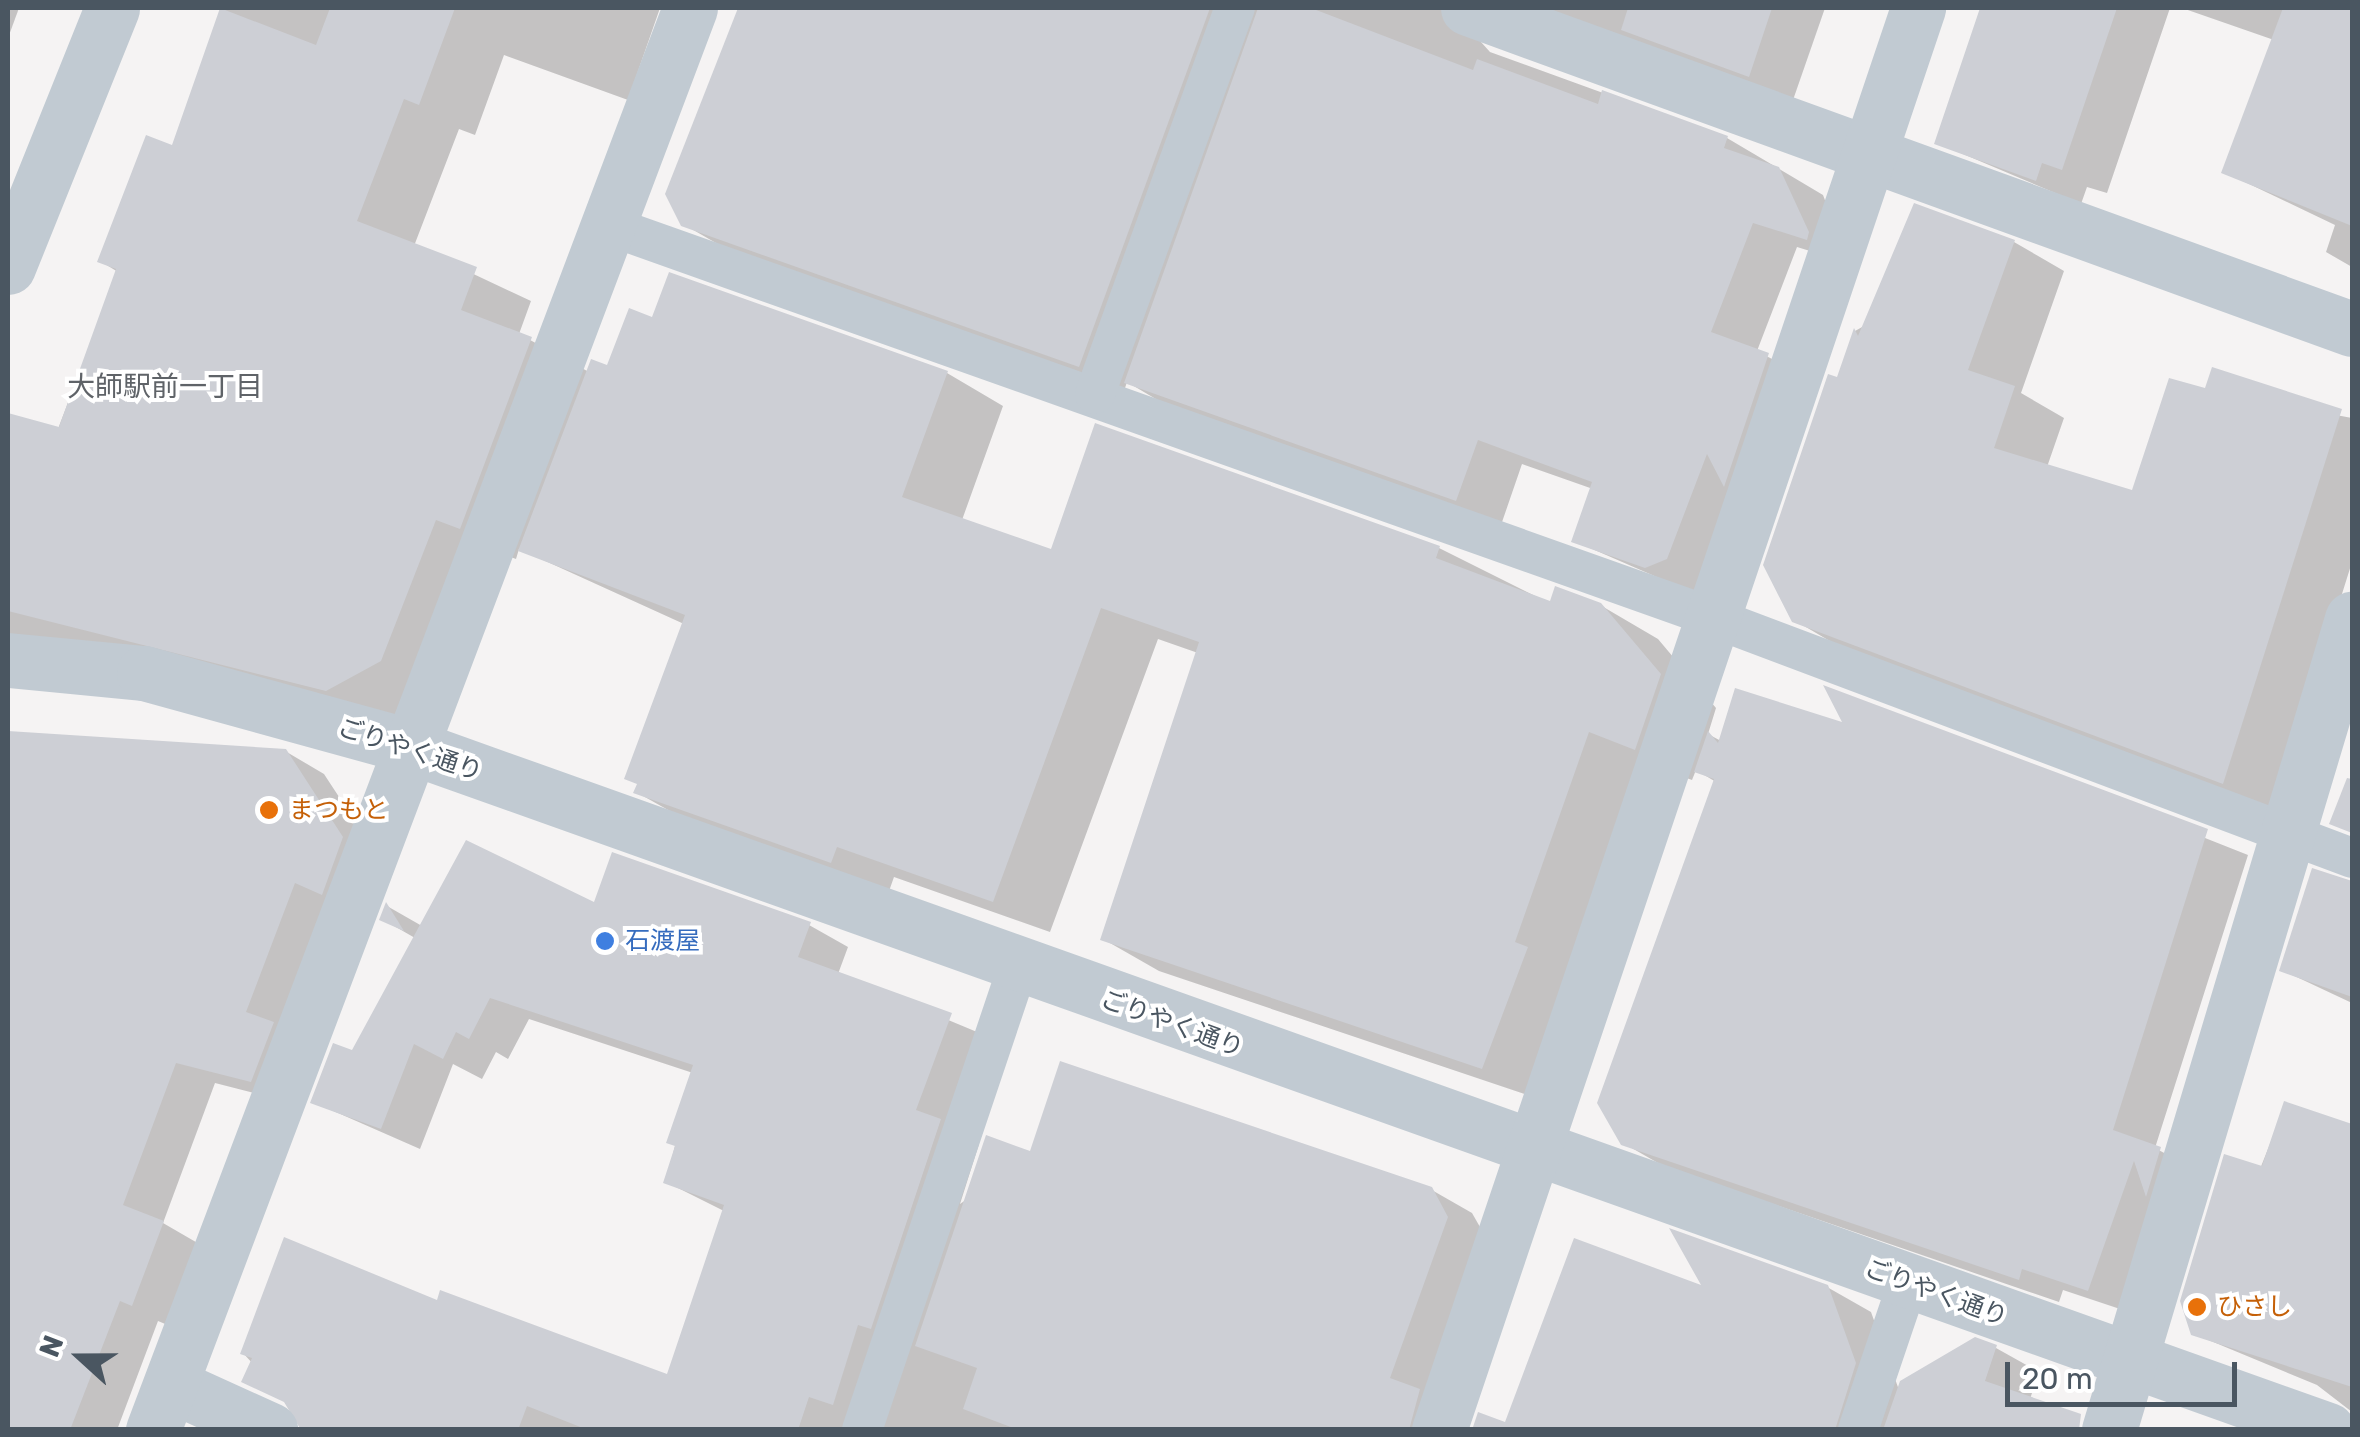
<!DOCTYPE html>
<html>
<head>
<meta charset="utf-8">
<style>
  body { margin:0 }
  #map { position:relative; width:2360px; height:1437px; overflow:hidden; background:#f5f3f3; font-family:Rubik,"Noto Sans JP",sans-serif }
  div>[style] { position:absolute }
  .shadow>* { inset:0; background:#0003 }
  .building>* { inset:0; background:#cdcfd5 }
  .lane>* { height:40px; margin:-20px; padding:0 20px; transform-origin:20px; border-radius:20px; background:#c1cad2 }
  .street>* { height:55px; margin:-27.5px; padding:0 27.5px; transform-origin:27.5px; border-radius:27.5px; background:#c1cad2 }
  .dots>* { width:28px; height:28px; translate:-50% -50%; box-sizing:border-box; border:5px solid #fff; border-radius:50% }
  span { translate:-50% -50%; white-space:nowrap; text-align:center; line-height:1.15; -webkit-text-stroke:8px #fff; paint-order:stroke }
  .street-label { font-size:25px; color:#4a5661 }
  .food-label { font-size:25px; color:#c56008 }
  .left { translate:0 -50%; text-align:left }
  .shop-label { font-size:25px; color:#366cbe }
  .neighbourhood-label { font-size:28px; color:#5f6368 }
  .frame { position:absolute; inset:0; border:10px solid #4a5661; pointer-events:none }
  .north { position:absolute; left:30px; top:1307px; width:100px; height:100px; -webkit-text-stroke:8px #fff; paint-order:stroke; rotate:291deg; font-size:28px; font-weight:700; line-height:40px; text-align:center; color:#4a5661 }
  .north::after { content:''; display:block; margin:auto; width:35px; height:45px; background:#4a5661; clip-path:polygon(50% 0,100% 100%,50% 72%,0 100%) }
  .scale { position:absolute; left:2005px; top:1362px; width:232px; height:45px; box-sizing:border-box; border:5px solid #4a5661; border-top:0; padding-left:12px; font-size:30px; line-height:35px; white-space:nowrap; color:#4a5661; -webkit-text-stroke:8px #fff; paint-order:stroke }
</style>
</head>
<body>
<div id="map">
  <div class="shadow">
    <div style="clip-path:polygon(8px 8px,19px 8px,8px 38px)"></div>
    <div style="clip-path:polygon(223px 8px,660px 8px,628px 100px,504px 55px,475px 135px,459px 129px,414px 246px,531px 301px,519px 334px,589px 372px,608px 368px,653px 320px,947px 373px,1003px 406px,962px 520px,1052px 553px,1439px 548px,1551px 604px,1600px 605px,1658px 639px,1716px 708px,1708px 734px,1721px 741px,1847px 726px,1829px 689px,2248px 855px,2155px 1148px,2201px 1173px,2129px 1312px,2063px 1290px,2059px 1302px,1665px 1167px,1623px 1143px,1716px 782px,1696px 770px,1692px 780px,1646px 763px,1539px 1099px,1159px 971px,1103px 939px,1198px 653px,1158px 639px,1050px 932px,894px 877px,888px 894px,693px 824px,636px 792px,684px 624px,519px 549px,516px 559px,492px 550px,436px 692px,382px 721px,8px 636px,8px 416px,56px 434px,118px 272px,100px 261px,173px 148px)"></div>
    <div style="clip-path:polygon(740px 8px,1500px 8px,1481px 42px,1490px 52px,1727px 138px,1771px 164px,1823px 195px,1849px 263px,1797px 247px,1757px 351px,1812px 380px,1711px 584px,1691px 592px,1574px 541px,1593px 489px,1522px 464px,1501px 525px,1171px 408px,1127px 382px,1124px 391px,728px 250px,683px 224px,668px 194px)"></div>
    <div style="clip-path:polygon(1538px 8px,1825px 8px,1793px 100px)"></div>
    <div style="clip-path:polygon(1988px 8px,2170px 8px,2107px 193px,2087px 187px,2081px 204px,1937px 143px)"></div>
    <div style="clip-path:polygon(2182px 8px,2352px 8px,2352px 267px,2326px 252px,2335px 225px,2224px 172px,2274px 40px)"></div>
    <div style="clip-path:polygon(2014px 242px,2064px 271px,2021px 393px,2064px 418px,2047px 467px,2134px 493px,2207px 391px,2352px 418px,2352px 562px,2274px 811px,1845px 650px,1794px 620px,1855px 331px)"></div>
    <div style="clip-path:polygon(20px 734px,285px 751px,324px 774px,381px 861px,290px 1102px,215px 1083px,163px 1223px,201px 1245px,170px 1326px,158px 1321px,117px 1430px,8px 1430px,8px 768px)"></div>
    <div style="clip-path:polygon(2314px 872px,2352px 883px,2352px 1003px,2282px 970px)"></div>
    <div style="clip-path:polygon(595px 905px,809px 925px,848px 947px,838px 974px,989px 1037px,979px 1144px,960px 1204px,1031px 1154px,1430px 1189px,1472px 1213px,1488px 1241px,1456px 1430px,300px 1430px,298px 1413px,243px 1353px,438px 1304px,669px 1377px,724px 1211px,666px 1182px,693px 1073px,529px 1019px,508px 1059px,496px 1052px,482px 1079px,453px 1064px,420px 1149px,313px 1102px,353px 1053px,415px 938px,382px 919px,387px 906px,422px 926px)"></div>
    <div style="clip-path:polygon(2286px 1104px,2352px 1126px,2352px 1412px,2317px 1385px,2194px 1334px)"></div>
    <div style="clip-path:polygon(1827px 1287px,1871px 1312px,1899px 1390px,1996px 1348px,2039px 1372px,2030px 1399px,2082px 1430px,1473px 1430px,1506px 1425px,1707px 1290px)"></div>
  </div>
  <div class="building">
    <div style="clip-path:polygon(220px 8px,316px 45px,330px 8px,455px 8px,419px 105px,404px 99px,357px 221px,477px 267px,461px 310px,532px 337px,460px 529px,436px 520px,381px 661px,326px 691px,8px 611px,8px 413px,59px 427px,116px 269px,97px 262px,146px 135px,172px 145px)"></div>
    <div style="clip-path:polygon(738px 8px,1210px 8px,1079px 367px,681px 226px,665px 194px)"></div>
    <div style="clip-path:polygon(1258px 8px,1311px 8px,1473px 70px,1477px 59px,1598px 104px,1602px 90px,1728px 136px,1724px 148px,1779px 167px,1809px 232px,1807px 240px,1753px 223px,1711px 332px,1769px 353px,1724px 487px,1707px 454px,1667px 559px,1645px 568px,1571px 542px,1592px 482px,1478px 440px,1456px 501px,1124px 383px)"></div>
    <div style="clip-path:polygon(1628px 8px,1772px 8px,1749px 77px,1621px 30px)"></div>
    <div style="clip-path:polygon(1980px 8px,2117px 8px,2062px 170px,2042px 163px,2036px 181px,1934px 144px)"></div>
    <div style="clip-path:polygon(2283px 8px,2352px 8px,2352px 226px,2221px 173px)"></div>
    <div style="clip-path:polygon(1914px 203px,2015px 240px,1968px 370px,2015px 386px,1994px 448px,2132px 490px,2169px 378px,2205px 388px,2212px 367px,2342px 409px,2223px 784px,1792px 622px,1763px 565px,1828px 374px,1837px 377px,1854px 328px,1858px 336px)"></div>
    <div style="clip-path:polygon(669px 272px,948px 371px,902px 497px,1051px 549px,1095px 423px,1440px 546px,1436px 558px,1550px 601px,1555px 586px,1601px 603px,1661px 674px,1635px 750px,1589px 732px,1515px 942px,1528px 947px,1482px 1069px,1100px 940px,1199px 642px,1101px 608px,993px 902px,837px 847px,831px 863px,633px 793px,637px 784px,624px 779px,685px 615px,518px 551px,591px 359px,607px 365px,629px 308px,652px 317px)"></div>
    <div style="clip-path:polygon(1823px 685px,2208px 829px,2113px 1130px,2161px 1147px,2146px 1197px,2134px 1161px,2088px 1291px,2022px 1269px,2019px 1280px,1621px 1145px,1597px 1103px,1714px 779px,1694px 772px,1708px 731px,1718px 743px,1735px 688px,1842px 722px)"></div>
    <div style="clip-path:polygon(8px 731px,286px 749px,343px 837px,322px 895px,295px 883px,246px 1012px,274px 1022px,251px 1082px,176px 1063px,123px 1205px,164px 1221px,132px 1306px,120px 1301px,70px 1430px,8px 1430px)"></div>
    <div style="clip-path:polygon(2347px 778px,2352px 779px,2352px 833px,2329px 824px)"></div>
    <div style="clip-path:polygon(466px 840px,594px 902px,612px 852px,811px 922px,798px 957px,952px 1013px,916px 1110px,941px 1119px,871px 1329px,858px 1325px,833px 1405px,809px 1397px,798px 1430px,588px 1430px,527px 1406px,518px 1430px,301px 1430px,284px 1402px,241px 1382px,252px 1358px,240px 1354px,284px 1237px,437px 1300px,440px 1290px,667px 1374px,724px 1205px,663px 1183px,675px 1146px,666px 1143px,693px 1065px,490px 998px,469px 1039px,456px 1032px,443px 1059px,414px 1044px,381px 1129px,310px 1103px,333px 1043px,352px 1050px)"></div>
    <div style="clip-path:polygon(2312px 868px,2352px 881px,2352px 997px,2279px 971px)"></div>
    <div style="clip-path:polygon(386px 902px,404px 931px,379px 920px)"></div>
    <div style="clip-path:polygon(1060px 1061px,1432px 1187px,1448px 1217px,1390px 1378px,1420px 1389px,1409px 1430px,1019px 1430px,963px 1409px,977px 1368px,915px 1346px,986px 1135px,1030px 1151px)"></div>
    <div style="clip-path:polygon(2284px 1101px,2352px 1124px,2352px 1387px,2191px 1335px,2180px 1301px,2224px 1154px,2262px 1166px)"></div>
    <div style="clip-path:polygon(1669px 1228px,1828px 1285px,1856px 1363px,1835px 1430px,1472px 1430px,1478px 1412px,1505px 1422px,1574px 1238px,1701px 1285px)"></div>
    <div style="clip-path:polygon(1975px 1337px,1997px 1345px,1985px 1381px,2081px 1414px,2079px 1430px,1883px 1430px,1900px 1381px)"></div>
  </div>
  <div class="lane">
    <div style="left:610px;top:226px;width:1163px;rotate:19.54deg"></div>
    <div style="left:1706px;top:615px;width:690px;rotate:20.61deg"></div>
    <div style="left:1095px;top:394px;width:411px;rotate:-70.1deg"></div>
    <div style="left:862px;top:1430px;width:486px;rotate:-71.4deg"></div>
    <div style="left:1858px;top:1430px;width:156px;rotate:-71.3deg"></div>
  </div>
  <div class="street">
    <div style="left:1468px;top:8px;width:940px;rotate:19.96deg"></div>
    <div style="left:8px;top:267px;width:279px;rotate:-68.1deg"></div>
    <div style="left:8px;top:660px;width:137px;rotate:5.5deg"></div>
    <div style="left:144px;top:673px;width:275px;rotate:15.4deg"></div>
    <div style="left:409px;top:746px;width:2037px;rotate:19.62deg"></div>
    <div style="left:171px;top:1385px;width:109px;rotate:24.4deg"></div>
    <div style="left:153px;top:1430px;width:1520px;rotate:-69.31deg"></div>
    <div style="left:1439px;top:1430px;width:1501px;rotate:-71.38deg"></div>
    <div style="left:2109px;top:1430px;width:847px;rotate:-73.32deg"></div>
  </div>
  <div class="dots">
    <div style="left:269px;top:810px;background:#e8710a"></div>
    <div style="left:605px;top:941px;background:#3f7fe0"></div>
    <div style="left:2197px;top:1307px;background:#e8710a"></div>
  </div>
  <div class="street-label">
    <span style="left:410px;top:750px;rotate:18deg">ごりやく通り</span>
    <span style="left:1172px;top:1024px;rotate:20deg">ごりやく通り</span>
    <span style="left:1936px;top:1293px;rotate:20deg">ごりやく通り</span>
  </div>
  <div class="food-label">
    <span class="left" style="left:289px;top:810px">まつもと</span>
    <span class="left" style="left:2217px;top:1307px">ひさし</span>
  </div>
  <div class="shop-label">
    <span class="left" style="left:625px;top:941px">石渡屋</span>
  </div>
  <div class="neighbourhood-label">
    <span style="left:165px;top:387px">大師駅前一丁目</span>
  </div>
  <div class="frame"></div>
  <div class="north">N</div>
  <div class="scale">20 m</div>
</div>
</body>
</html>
